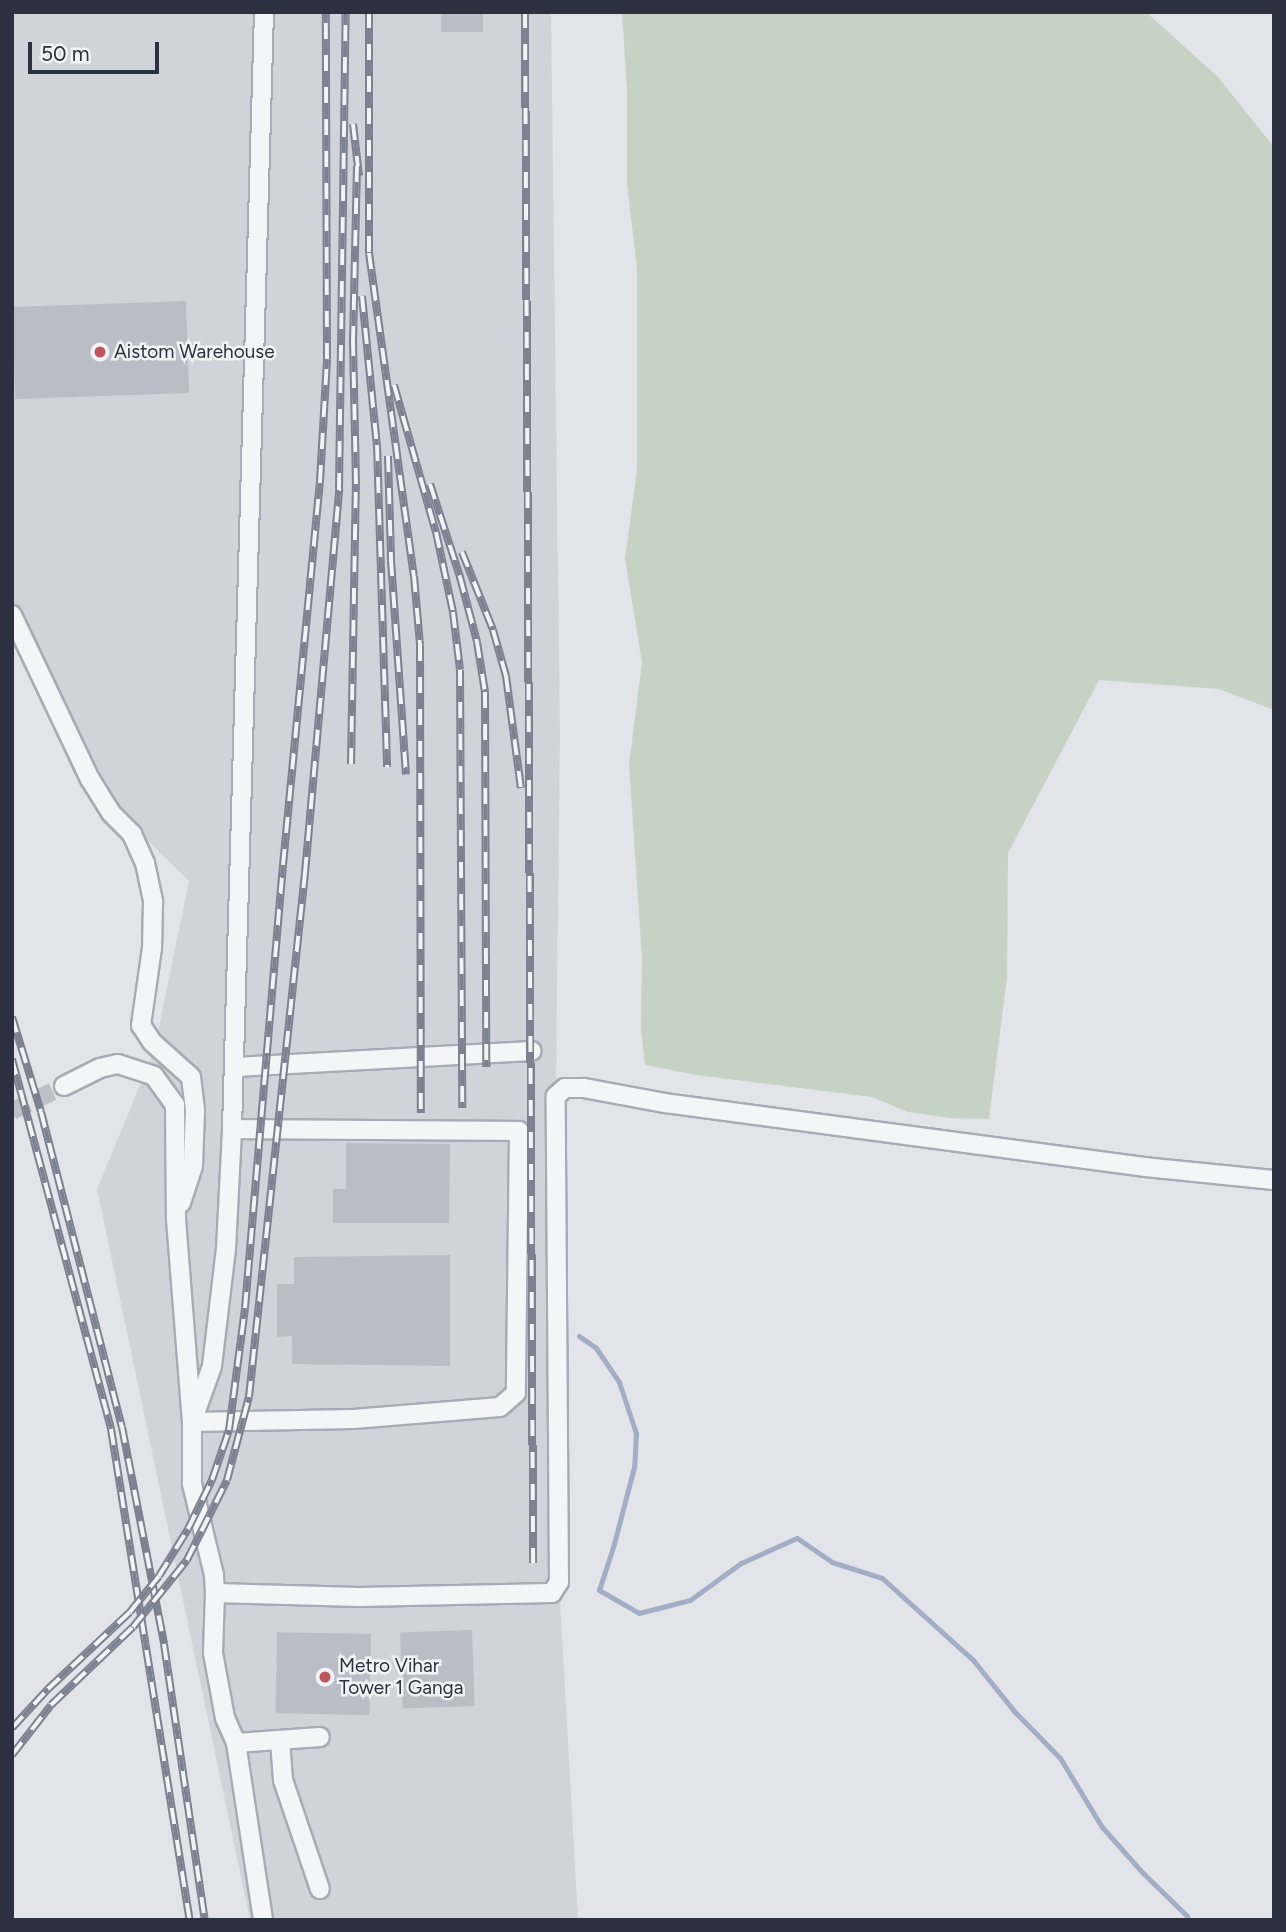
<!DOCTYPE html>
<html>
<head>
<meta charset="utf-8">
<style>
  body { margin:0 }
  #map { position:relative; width:1286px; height:1932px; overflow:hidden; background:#e2e4e9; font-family:Figtree,sans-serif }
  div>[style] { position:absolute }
  .built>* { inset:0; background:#d0d3da }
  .green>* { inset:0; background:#c6d2c4 }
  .stream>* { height:5px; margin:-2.5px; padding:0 2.5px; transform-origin:2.5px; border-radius:2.5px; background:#a1aec5 }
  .building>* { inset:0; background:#babdc5; transform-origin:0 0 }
  .minor-tunnel>* { height:18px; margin-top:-9px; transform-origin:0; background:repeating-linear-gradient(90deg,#bec0c7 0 18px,transparent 0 27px) }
  .roads { filter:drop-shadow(2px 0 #a8abb3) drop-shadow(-2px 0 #a8abb3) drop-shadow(0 2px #a8abb3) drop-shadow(0 -2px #a8abb3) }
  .minor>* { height:18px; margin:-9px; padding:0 9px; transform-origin:9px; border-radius:9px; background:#f4f5f7 }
  .rail>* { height:8px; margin-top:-4px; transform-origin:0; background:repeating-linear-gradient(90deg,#f1f3f6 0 16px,#7d8291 0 32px); box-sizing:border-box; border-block:2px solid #7d8291 }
  .dots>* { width:19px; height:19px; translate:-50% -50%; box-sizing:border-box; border:4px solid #f1f3f6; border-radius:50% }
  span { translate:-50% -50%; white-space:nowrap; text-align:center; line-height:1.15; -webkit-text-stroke:5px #f1f3f6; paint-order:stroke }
  .poi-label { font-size:19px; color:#2c313f }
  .left { translate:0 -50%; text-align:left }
  .frame { position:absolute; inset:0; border:14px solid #2c313f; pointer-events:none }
  .scale { position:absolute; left:28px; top:42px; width:131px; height:32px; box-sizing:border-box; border:4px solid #2c313f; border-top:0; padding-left:9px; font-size:21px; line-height:24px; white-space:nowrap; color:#2c313f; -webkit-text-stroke:5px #f1f3f6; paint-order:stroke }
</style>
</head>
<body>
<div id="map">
  <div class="built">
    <div style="clip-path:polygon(12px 12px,551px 12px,560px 736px,553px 1338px,559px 1582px,578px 1920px,250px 1920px,97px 1189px,154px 1051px,189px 881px,107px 801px,12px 600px)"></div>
  </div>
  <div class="green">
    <div style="clip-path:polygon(622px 12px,1146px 12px,1218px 77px,1274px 147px,1274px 710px,1219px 689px,1099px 680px,1008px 853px,1007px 977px,989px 1119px,950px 1118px,908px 1112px,872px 1097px,696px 1075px,645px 1065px,641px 1030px,642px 959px,629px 764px,642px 663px,625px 559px,637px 469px,637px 269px,627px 183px,627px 90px)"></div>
  </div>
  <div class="stream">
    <div style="left:579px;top:1336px;width:21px;rotate:35deg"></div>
    <div style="left:596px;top:1348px;width:41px;rotate:55.9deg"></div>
    <div style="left:619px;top:1382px;width:54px;rotate:71.6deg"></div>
    <div style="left:636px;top:1433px;width:34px;rotate:93deg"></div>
    <div style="left:634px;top:1467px;width:80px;rotate:104.6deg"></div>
    <div style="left:614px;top:1544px;width:48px;rotate:108.1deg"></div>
    <div style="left:599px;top:1590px;width:46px;rotate:29.9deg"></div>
    <div style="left:639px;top:1613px;width:53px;rotate:-14.3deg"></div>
    <div style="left:690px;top:1600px;width:63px;rotate:-36deg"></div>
    <div style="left:741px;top:1563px;width:61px;rotate:-24.1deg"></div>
    <div style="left:797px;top:1538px;width:42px;rotate:34.4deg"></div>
    <div style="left:832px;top:1562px;width:52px;rotate:17.7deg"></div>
    <div style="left:882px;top:1578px;width:122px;rotate:42deg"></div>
    <div style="left:973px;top:1660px;width:65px;rotate:51.2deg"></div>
    <div style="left:1014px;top:1711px;width:66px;rotate:45.6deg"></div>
    <div style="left:1060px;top:1758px;width:81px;rotate:58.7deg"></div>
    <div style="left:1102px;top:1827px;width:62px;rotate:48.3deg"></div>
    <div style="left:1143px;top:1873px;width:62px;rotate:44.3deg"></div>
    <div style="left:1187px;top:1916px;width:4px;rotate:90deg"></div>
  </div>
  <div class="building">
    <div style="left:441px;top:12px;width:42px;height:20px"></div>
    <div style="left:186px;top:301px;width:92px;height:174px;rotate:88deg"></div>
    <div style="clip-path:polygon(346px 1143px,450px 1144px,449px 1223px,333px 1223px,333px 1189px,346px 1189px)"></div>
    <div style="clip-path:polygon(450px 1255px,450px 1366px,292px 1364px,292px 1336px,277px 1337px,277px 1284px,294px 1284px,294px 1257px)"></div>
    <div style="left:472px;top:1630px;width:76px;height:72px;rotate:88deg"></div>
    <div style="left:371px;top:1634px;width:81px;height:94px;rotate:91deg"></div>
  </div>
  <div class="minor-tunnel">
    <div style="left:12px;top:1111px;width:58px;rotate:-25.7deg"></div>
  </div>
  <div class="roads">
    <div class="minor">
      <div style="left:12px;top:615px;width:182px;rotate:64.6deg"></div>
      <div style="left:90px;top:779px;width:40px;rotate:58deg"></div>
      <div style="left:111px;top:813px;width:30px;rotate:45deg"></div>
      <div style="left:132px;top:834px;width:32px;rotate:66deg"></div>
      <div style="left:145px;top:863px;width:40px;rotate:78deg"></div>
      <div style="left:153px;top:902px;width:46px;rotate:91.2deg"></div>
      <div style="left:152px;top:948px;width:78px;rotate:98.1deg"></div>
      <div style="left:141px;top:1025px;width:20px;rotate:57deg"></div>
      <div style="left:152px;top:1042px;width:52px;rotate:41.9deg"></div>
      <div style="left:191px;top:1077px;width:34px;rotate:83deg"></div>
      <div style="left:195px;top:1111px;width:55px;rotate:92.1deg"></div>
      <div style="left:193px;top:1166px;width:39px;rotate:108deg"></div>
      <div style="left:235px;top:1067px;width:297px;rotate:-3.1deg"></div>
      <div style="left:64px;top:1086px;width:40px;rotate:-26.6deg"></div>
      <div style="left:100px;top:1068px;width:18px;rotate:-13deg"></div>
      <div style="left:118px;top:1064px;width:38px;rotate:18deg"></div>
      <div style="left:154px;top:1076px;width:36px;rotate:54deg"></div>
      <div style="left:175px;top:1105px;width:114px;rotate:89.5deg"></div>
      <div style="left:176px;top:1219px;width:204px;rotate:85.5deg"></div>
      <div style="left:192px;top:1422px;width:62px;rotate:90deg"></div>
      <div style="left:192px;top:1484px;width:94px;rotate:76.4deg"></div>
      <div style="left:214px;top:1575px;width:18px;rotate:87deg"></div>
      <div style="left:215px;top:1593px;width:144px;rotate:1.6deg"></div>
      <div style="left:359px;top:1597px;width:193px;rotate:-1.2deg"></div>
      <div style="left:552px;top:1593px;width:13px;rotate:-58deg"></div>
      <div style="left:559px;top:1582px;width:486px;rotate:-90.4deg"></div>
      <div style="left:556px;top:1096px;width:12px;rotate:-42deg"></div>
      <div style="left:565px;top:1088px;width:19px"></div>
      <div style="left:584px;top:1088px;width:82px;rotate:10.5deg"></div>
      <div style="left:665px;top:1103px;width:484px;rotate:7.6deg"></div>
      <div style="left:1145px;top:1167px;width:130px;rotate:5.8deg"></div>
      <div style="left:232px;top:1129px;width:287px;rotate:0.4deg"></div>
      <div style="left:519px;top:1131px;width:262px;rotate:90.7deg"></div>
      <div style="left:516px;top:1393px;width:21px;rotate:139deg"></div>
      <div style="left:500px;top:1407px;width:147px;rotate:175.3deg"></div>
      <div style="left:353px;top:1419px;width:161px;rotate:178.9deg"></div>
      <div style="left:192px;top:1422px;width:59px;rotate:-70.3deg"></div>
      <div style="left:212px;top:1366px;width:118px;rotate:-83.2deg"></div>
      <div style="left:226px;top:1249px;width:120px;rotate:-87.1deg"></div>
      <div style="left:232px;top:1129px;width:1117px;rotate:-88.36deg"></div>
      <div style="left:215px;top:1593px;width:60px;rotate:91.9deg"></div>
      <div style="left:213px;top:1653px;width:66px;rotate:79.5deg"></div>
      <div style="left:225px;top:1718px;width:27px;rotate:66deg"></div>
      <div style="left:236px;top:1743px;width:84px;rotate:-4.1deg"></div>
      <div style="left:280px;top:1740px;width:40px;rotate:85.7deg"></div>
      <div style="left:283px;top:1780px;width:115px;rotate:71.3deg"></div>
      <div style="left:236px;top:1743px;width:179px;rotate:81.3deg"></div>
    </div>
  </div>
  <div class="rail">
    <div style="left:369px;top:12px;width:241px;rotate:90deg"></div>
    <div style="left:369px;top:253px;width:326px;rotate:82.1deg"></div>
    <div style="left:414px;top:576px;width:69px;rotate:85deg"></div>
    <div style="left:420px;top:645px;width:468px;rotate:89.9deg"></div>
    <div style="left:525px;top:12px;width:1551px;rotate:89.7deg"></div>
    <div style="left:353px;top:124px;width:52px;rotate:83.4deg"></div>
    <div style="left:362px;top:296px;width:150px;rotate:84.3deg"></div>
    <div style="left:377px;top:445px;width:322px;rotate:88.2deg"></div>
    <div style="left:394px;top:385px;width:153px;rotate:74.1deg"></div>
    <div style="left:436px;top:532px;width:82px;rotate:78deg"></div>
    <div style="left:453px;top:612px;width:58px;rotate:83.1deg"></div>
    <div style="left:460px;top:670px;width:438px;rotate:89.7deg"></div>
    <div style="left:388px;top:456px;width:104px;rotate:88.3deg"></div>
    <div style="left:391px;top:560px;width:215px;rotate:86deg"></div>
    <div style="left:430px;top:484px;width:98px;rotate:72.1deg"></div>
    <div style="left:460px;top:577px;width:67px;rotate:75.3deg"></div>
    <div style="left:477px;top:642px;width:51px;rotate:80.9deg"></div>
    <div style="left:485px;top:692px;width:375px;rotate:89.8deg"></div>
    <div style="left:462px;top:552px;width:84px;rotate:68.3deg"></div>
    <div style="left:493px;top:630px;width:48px;rotate:74.2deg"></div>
    <div style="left:506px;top:676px;width:113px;rotate:82.4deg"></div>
    <div style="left:351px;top:764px;width:280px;rotate:-89deg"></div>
    <div style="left:356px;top:484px;width:142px;rotate:-91.2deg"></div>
    <div style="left:353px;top:342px;width:176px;rotate:-88.7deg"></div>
    <div style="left:12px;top:1017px;width:99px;rotate:73deg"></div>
    <div style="left:41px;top:1112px;width:325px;rotate:75.6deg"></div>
    <div style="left:122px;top:1427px;width:221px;rotate:79deg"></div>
    <div style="left:164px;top:1644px;width:279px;rotate:81.6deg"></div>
    <div style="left:12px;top:1059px;width:383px;rotate:75deg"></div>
    <div style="left:111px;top:1429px;width:497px;rotate:80.9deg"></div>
    <div style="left:12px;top:1728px;width:53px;rotate:-47.3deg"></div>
    <div style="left:48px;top:1689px;width:112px;rotate:-43.2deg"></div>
    <div style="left:130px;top:1612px;width:46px;rotate:-51.1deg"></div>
    <div style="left:159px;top:1576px;width:55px;rotate:-58.3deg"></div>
    <div style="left:188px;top:1529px;width:55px;rotate:-63.9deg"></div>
    <div style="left:212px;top:1480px;width:53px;rotate:-71.2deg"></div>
    <div style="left:229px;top:1430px;width:123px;rotate:-82.5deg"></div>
    <div style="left:245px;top:1308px;width:445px;rotate:-85.1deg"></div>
    <div style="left:283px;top:865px;width:386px;rotate:-84.5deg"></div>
    <div style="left:320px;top:481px;width:122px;rotate:-86.7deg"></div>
    <div style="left:327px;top:359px;width:347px;rotate:-90.2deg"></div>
    <div style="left:12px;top:1755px;width:63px;rotate:-52deg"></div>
    <div style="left:51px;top:1705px;width:113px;rotate:-43.6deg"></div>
    <div style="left:133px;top:1627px;width:86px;rotate:-51.1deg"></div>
    <div style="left:187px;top:1560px;width:89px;rotate:-63.4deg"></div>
    <div style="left:227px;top:1480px;width:86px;rotate:-75.2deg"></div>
    <div style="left:249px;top:1397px;width:527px;rotate:-83.9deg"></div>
    <div style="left:305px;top:873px;width:386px;rotate:-84.9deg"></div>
    <div style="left:339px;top:489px;width:477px;rotate:-89.2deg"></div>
  </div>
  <div class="dots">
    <div style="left:100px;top:352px;background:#c05559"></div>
    <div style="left:325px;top:1677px;background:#c05559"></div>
  </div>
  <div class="poi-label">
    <span class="left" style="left:114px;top:352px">Aistom Warehouse</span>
    <span class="left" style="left:339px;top:1677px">Metro Vihar<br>Tower 1 Ganga</span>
  </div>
  <div class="frame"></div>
  <div class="scale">50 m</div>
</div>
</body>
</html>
